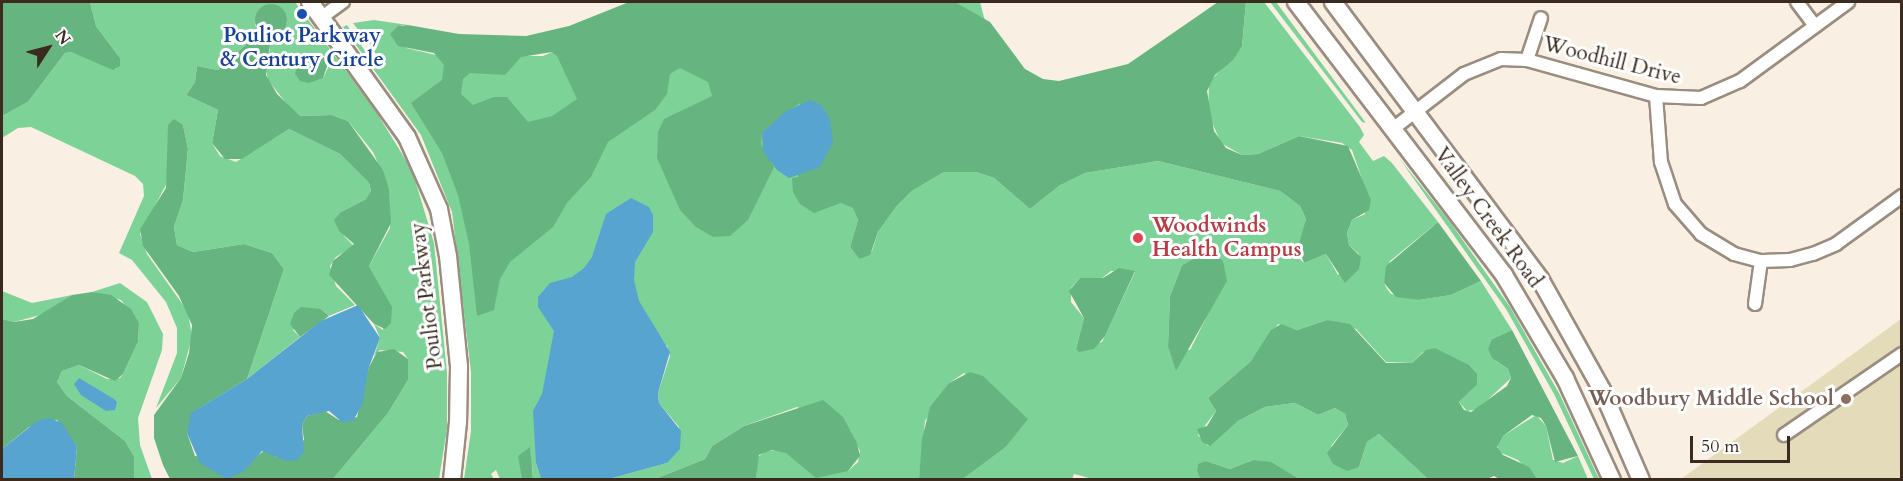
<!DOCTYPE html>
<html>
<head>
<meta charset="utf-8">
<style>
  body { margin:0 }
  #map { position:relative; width:1903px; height:481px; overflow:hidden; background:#f9f0e3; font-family:Cardo,serif }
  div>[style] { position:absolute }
  .built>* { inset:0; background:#e4dbba }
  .green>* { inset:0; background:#7dd397 }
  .forest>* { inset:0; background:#66b580 }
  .round { border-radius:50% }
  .water>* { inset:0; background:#56a4cf }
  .roads { filter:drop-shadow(2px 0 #9a8d80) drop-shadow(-2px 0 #9a8d80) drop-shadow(0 2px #9a8d80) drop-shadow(0 -2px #9a8d80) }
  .street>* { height:12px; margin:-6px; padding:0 6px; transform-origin:6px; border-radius:6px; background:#fff }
  .secondary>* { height:16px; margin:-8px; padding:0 8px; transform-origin:8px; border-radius:8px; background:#fff }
  .dots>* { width:16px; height:16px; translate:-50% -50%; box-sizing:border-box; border:3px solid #fff; border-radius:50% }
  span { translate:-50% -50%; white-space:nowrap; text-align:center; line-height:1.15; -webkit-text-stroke:6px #fff; paint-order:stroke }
  .transit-label { font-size:21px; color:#164399; font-weight:700 }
  .street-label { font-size:21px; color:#3b2a1e }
  .health-label { font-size:21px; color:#be3a42; font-weight:700 }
  .left { translate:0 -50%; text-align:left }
  .education-label { font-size:21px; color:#785e54; font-weight:700 }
  .right { translate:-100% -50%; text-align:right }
  .frame { position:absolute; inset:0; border:3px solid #3b2a1e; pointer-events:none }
  .north { position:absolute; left:18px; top:18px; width:60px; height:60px; -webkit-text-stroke:4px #fff; paint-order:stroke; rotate:54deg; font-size:16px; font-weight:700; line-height:24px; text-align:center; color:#3b2a1e }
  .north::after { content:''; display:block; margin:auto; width:21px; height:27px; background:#3b2a1e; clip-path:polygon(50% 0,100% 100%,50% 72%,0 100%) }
  .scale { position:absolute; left:1690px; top:436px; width:100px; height:27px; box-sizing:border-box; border:3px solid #3b2a1e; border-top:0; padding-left:8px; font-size:18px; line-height:21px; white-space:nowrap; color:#3b2a1e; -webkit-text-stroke:4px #fff; paint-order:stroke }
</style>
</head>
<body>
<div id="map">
  <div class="built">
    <div style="clip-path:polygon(1901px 319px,1901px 479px,1681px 479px)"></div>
  </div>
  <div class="green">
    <div style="clip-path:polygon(evenodd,90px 2px,295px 2px,375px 110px,412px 170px,434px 243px,447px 373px,447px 429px,439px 479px,333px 479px,388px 413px,408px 380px,408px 359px,403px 352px,380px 350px,374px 356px,380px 338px,374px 324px,383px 330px,385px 295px,369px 266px,390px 228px,389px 189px,373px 152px,348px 121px,332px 115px,299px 116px,293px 112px,268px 80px,265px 65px,270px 49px,250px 41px,218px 70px,197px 66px,195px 82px,186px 95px,218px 110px,212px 143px,220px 156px,236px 162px,289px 129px,340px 154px,369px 183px,371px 192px,366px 199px,341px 212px,344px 236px,354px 246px,336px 257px,330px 266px,336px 286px,355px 305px,329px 316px,321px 309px,293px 330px,300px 337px,247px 379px,284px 269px,272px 253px,244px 244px,193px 252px,177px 245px,174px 227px,183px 200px,188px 149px,183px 125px,168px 125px,168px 181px,140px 234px,147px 254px,188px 312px,192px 337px,181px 378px,156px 408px,177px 353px,177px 328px,166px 302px,132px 260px,119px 253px,144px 196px,143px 184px,135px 176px,31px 127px,18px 128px,2px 138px,2px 116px,28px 102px,65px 53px,71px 52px,116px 69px,120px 58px,96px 26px,90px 2px,257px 14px,286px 14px,287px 24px,255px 26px,257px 14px,90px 2px,319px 54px,326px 57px,329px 66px,323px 78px,296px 76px,297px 66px,319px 54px)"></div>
    <div style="clip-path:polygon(evenodd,663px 2px,980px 2px,1005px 98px,854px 209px,858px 220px,850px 247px,859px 259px,872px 251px,878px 232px,896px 207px,912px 191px,944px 172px,976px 172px,994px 178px,1030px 209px,1059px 186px,1085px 173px,1158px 161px,1280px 191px,1300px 206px,1306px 219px,1299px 258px,1304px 263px,1326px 254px,1338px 275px,1359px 254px,1349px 245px,1347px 233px,1352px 220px,1365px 214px,1361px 176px,1352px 150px,1342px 143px,1299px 136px,1258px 154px,1242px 155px,1221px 143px,1208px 113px,1209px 83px,1242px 46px,1246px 2px,1264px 2px,1360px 127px,1364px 135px,1359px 142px,1373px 161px,1384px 156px,1392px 163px,1438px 222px,1390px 261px,1384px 283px,1387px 289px,1391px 294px,1419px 300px,1451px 295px,1481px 281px,1512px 330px,1492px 339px,1496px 361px,1508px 369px,1511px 378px,1478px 409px,1467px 411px,1459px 402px,1477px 385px,1423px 352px,1412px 363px,1386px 362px,1356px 329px,1327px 320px,1297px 330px,1278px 324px,1251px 361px,1208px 398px,1216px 411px,1198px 435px,1208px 446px,1238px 421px,1265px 407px,1295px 403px,1318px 415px,1335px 408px,1345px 414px,1348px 425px,1331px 446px,1359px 467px,1367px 442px,1379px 434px,1428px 479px,1299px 479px,1253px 460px,1230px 469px,1206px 461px,1197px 467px,1200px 479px,1093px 479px,1074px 474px,1072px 479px,963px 479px,1006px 447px,1027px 419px,964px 373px,949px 383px,925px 421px,919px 479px,756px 479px,758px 457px,766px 451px,780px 450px,848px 471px,858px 462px,860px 451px,850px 430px,797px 407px,744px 426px,712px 446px,705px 459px,655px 479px,609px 479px,667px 463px,679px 427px,659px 403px,658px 393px,670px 356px,667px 345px,537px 440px,536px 463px,541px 479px,533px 479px,532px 465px,522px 479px,500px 479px,496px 470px,491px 474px,494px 479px,464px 479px,471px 431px,471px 372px,452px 212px,421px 135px,343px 27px,347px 25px,368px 55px,376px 54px,353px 23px,374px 20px,408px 25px,401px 25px,406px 48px,436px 55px,543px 56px,663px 2px,1204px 253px,1218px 256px,1209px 312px,1190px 350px,1168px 346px,1170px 296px,1182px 265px,1204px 253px,663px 2px,1111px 271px,1135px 272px,1102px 342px,1076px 349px,1084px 318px,1071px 302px,1071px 288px,1080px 278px,1101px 279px,1111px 271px)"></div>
    <div style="clip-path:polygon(1270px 2px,1276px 2px,1366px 123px,1362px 122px)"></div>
    <div style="clip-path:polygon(1399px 158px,1450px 222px,1510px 307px,1560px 395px,1599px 479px,1594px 479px,1554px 394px,1506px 309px)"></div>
    <div style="clip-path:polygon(120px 283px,147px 302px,163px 334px,162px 350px,138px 418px,140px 445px,152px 479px,134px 479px,134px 456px,125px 441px,67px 396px,57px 382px,62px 371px,79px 365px,107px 379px,120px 378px,123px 374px,138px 342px,139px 323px,121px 300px,92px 292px)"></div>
    <div style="clip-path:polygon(2px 291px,32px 303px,72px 295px,44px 314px,14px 322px,2px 319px)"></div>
    <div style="clip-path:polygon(1536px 415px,1546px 426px,1553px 460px,1563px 463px,1578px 456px,1588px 479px,1537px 479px,1518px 460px,1499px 452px,1497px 444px,1503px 436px)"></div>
  </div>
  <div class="forest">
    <div style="clip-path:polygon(2px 2px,90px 2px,96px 26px,120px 58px,120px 66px,113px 70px,71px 52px,65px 53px,28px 102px,2px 116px)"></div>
    <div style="clip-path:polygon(evenodd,629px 2px,955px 2px,990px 22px,1025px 69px,1043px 79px,1059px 81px,1128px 64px,1218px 2px,1246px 2px,1242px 46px,1233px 60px,1215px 75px,1207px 91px,1214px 131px,1226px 148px,1242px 155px,1258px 154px,1299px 136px,1348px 146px,1371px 200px,1369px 210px,1352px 220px,1347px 233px,1349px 245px,1361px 257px,1359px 269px,1345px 283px,1326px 254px,1304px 263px,1298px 247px,1306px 219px,1300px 206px,1280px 191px,1158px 161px,1085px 173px,1059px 186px,1030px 209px,994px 178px,976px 172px,944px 172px,912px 191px,896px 207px,878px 232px,870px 255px,859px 259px,850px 247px,858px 220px,853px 208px,841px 203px,814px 213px,800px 204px,793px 192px,792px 178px,798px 177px,800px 103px,762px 133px,761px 144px,774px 167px,748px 220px,730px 236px,713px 237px,696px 227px,680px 210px,657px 158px,658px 132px,664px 119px,712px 96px,708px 82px,680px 68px,670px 74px,667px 94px,655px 110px,608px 142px,591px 177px,567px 203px,553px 227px,510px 262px,500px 279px,494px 310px,477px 316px,469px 244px,458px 195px,442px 153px,411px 103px,442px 80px,444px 65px,434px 53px,398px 46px,390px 34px,398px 26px,408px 25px,459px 34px,526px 36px,569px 26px,629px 2px,552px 52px,557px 56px,577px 99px,552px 116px,528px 122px,507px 97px,494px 97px,473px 105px,461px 94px,463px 79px,470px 73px,505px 75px,521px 57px,552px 52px)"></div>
    <div class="round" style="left:255px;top:4px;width:32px;height:32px"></div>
    <div style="clip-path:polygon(262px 37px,270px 42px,266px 75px,277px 94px,300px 116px,332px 115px,348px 121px,383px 170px,389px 189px,391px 223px,369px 266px,392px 307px,391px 323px,385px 329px,374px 324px,329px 275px,333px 261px,354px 244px,339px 231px,334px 220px,341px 212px,366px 199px,371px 191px,369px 183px,340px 154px,289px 129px,242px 159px,225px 159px,212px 143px,218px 110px,186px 95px,195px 82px,197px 66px,218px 70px,250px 41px)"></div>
    <div style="clip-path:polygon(319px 54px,329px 61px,323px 78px,309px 83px,300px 81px,295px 74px,297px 66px)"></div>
    <div style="clip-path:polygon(174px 119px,183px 125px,188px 149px,183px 200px,174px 227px,177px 245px,193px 252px,244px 244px,272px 253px,284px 269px,247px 379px,198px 409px,187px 433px,195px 456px,249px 462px,265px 450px,277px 457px,304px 440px,302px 425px,307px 416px,325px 411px,339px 420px,357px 417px,369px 367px,377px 352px,394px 349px,408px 359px,408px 380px,388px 413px,333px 479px,170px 479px,163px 465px,154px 438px,154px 415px,181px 378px,189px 353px,192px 325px,179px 296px,143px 246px,140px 229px,166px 188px,168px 125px)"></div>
    <div style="clip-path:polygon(1438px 222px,1481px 281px,1451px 295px,1419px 300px,1396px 297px,1384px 283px,1386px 266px)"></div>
    <div style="clip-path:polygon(1204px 253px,1213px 253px,1223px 261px,1227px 281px,1176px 371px,1168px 346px,1170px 296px,1182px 265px)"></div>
    <div style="clip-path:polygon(1119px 268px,1135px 271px,1105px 336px,1094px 349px,1079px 352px,1076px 349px,1084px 318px,1069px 291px,1080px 278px,1103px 278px)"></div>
    <div style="clip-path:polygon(92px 292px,111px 295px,131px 309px,139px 323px,138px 342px,123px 374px,115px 381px,79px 365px,62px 371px,57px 382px,67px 396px,125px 441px,134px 456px,134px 479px,74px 479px,77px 447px,57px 420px,29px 427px,2px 449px,2px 319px,14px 322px,33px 319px,72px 295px)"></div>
    <div style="clip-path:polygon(301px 307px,321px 309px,329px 316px,300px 337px,290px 324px,294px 313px)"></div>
    <div style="clip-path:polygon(1327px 320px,1350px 324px,1386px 363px,1412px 363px,1426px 350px,1435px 348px,1469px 365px,1477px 374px,1477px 385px,1459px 402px,1464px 410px,1471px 412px,1507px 386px,1511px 378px,1508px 369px,1492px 358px,1488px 349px,1492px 339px,1512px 330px,1578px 456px,1555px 462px,1546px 426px,1541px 418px,1532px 415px,1503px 436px,1497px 447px,1503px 455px,1529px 467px,1537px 479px,1499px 479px,1494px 476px,1487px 479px,1428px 479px,1379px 434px,1367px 442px,1359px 467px,1347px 471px,1333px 464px,1327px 453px,1348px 425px,1345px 414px,1335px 408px,1318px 415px,1295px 403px,1265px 407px,1238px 421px,1210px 446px,1202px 442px,1197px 429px,1207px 426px,1216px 411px,1208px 398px,1251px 361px,1271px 330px,1281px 324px,1297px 330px)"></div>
    <div style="clip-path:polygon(970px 372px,983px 376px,1028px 419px,1006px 447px,963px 479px,919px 479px,922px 439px,930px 407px,949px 383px)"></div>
    <div style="clip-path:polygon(823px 400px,843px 417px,857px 443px,860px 456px,848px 471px,816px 478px,786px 453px,772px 450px,759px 455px,756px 479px,655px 479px,705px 459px,712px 446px,744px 426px)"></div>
    <div style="clip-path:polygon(530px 447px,533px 479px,522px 479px,518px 456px)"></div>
    <div style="clip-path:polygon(1253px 460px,1271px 462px,1299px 479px,1200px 479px,1197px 470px,1198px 464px,1206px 461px,1230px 469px)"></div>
  </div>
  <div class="water">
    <div style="clip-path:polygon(810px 100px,821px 105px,830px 119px,833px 142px,820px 167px,789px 178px,777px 170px,763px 151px,762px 133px,785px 112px)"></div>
    <div style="clip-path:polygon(631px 198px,649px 207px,653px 215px,653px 232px,635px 262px,634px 280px,639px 301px,670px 352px,658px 393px,659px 403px,681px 431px,680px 449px,667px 463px,609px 479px,541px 479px,536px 463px,533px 411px,542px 394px,554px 331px,538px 307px,538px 297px,550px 283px,572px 277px,584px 268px,592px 257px,606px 214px)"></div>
    <div style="clip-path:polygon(358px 305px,380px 338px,369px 367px,362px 405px,353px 421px,342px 422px,329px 411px,307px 416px,302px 425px,304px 452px,297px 460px,287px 461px,262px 451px,244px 471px,227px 479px,200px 463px,187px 433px,191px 413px,247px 379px,321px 321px)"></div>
    <div style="clip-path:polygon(79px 378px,114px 399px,117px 402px,115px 410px,106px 411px,81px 395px,74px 384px)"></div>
    <div style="clip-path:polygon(49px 418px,62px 423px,77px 447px,74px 479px,2px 479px,2px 449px,37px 421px)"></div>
  </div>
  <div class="roads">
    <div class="street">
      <div style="left:1797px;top:2px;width:30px;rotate:53deg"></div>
      <div style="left:322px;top:17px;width:26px;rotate:-36deg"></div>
      <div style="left:1527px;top:60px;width:44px;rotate:-71.6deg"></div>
      <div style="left:1656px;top:96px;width:66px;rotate:85.7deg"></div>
      <div style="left:1661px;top:162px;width:44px;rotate:71.6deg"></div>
      <div style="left:1675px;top:204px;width:40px;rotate:49deg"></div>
      <div style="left:1701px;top:234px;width:39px;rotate:31deg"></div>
      <div style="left:1734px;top:254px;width:28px;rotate:15deg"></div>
      <div style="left:1761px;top:261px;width:29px;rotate:-2deg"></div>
      <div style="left:1790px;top:260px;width:24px;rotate:-15deg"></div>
      <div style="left:1813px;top:254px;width:25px;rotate:-23deg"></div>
      <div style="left:1836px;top:244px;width:82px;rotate:-36deg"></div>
      <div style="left:1394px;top:128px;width:88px;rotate:-37.6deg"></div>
      <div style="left:1464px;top:74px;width:40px;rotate:-22deg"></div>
      <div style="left:1501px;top:59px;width:26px;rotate:2deg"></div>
      <div style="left:1527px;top:60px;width:134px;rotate:15.6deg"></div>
      <div style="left:1656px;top:96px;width:45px;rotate:2.5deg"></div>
      <div style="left:1701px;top:98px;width:43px;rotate:-23.6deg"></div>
      <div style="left:1740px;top:81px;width:134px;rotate:-36.2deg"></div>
      <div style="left:1755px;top:304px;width:43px;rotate:-82.1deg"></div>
      <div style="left:1784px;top:435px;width:143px;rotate:-34.5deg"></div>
    </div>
    <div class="secondary">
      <div style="left:310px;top:2px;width:166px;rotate:54.3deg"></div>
      <div style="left:407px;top:137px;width:79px;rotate:66deg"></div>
      <div style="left:439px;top:209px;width:48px;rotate:79.2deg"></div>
      <div style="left:448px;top:256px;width:112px;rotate:84.3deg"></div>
      <div style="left:459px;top:367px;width:55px;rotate:91deg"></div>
      <div style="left:458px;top:422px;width:58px;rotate:95.9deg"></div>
      <div style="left:1296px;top:2px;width:343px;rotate:52.7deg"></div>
      <div style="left:1504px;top:275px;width:120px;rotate:59.4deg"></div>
      <div style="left:1565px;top:378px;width:112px;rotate:65.3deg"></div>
      <div style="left:1333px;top:2px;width:346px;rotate:53.2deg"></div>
      <div style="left:1540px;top:279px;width:127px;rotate:60.8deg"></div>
      <div style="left:1602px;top:390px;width:98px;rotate:66.6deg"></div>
    </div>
  </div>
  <div class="dots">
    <div style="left:302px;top:14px;background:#1a4fb4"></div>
    <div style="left:1138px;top:238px;background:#e0444e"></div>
    <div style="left:1846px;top:399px;background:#8d6e63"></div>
  </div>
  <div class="transit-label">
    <span style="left:302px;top:48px">Pouliot Parkway<br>&amp; Century Circle</span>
  </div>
  <div class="street-label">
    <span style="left:1612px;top:61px;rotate:14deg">Woodhill Drive</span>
    <span style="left:1488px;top:218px;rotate:54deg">Valley Creek Road</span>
    <span style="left:427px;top:296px;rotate:-97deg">Pouliot Parkway</span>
  </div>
  <div class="health-label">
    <span class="left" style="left:1152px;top:238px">Woodwinds<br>Health Campus</span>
  </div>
  <div class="education-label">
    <span class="right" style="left:1834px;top:399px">Woodbury Middle School</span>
  </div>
  <div class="frame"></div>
  <div class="north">N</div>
  <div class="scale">50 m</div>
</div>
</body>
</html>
